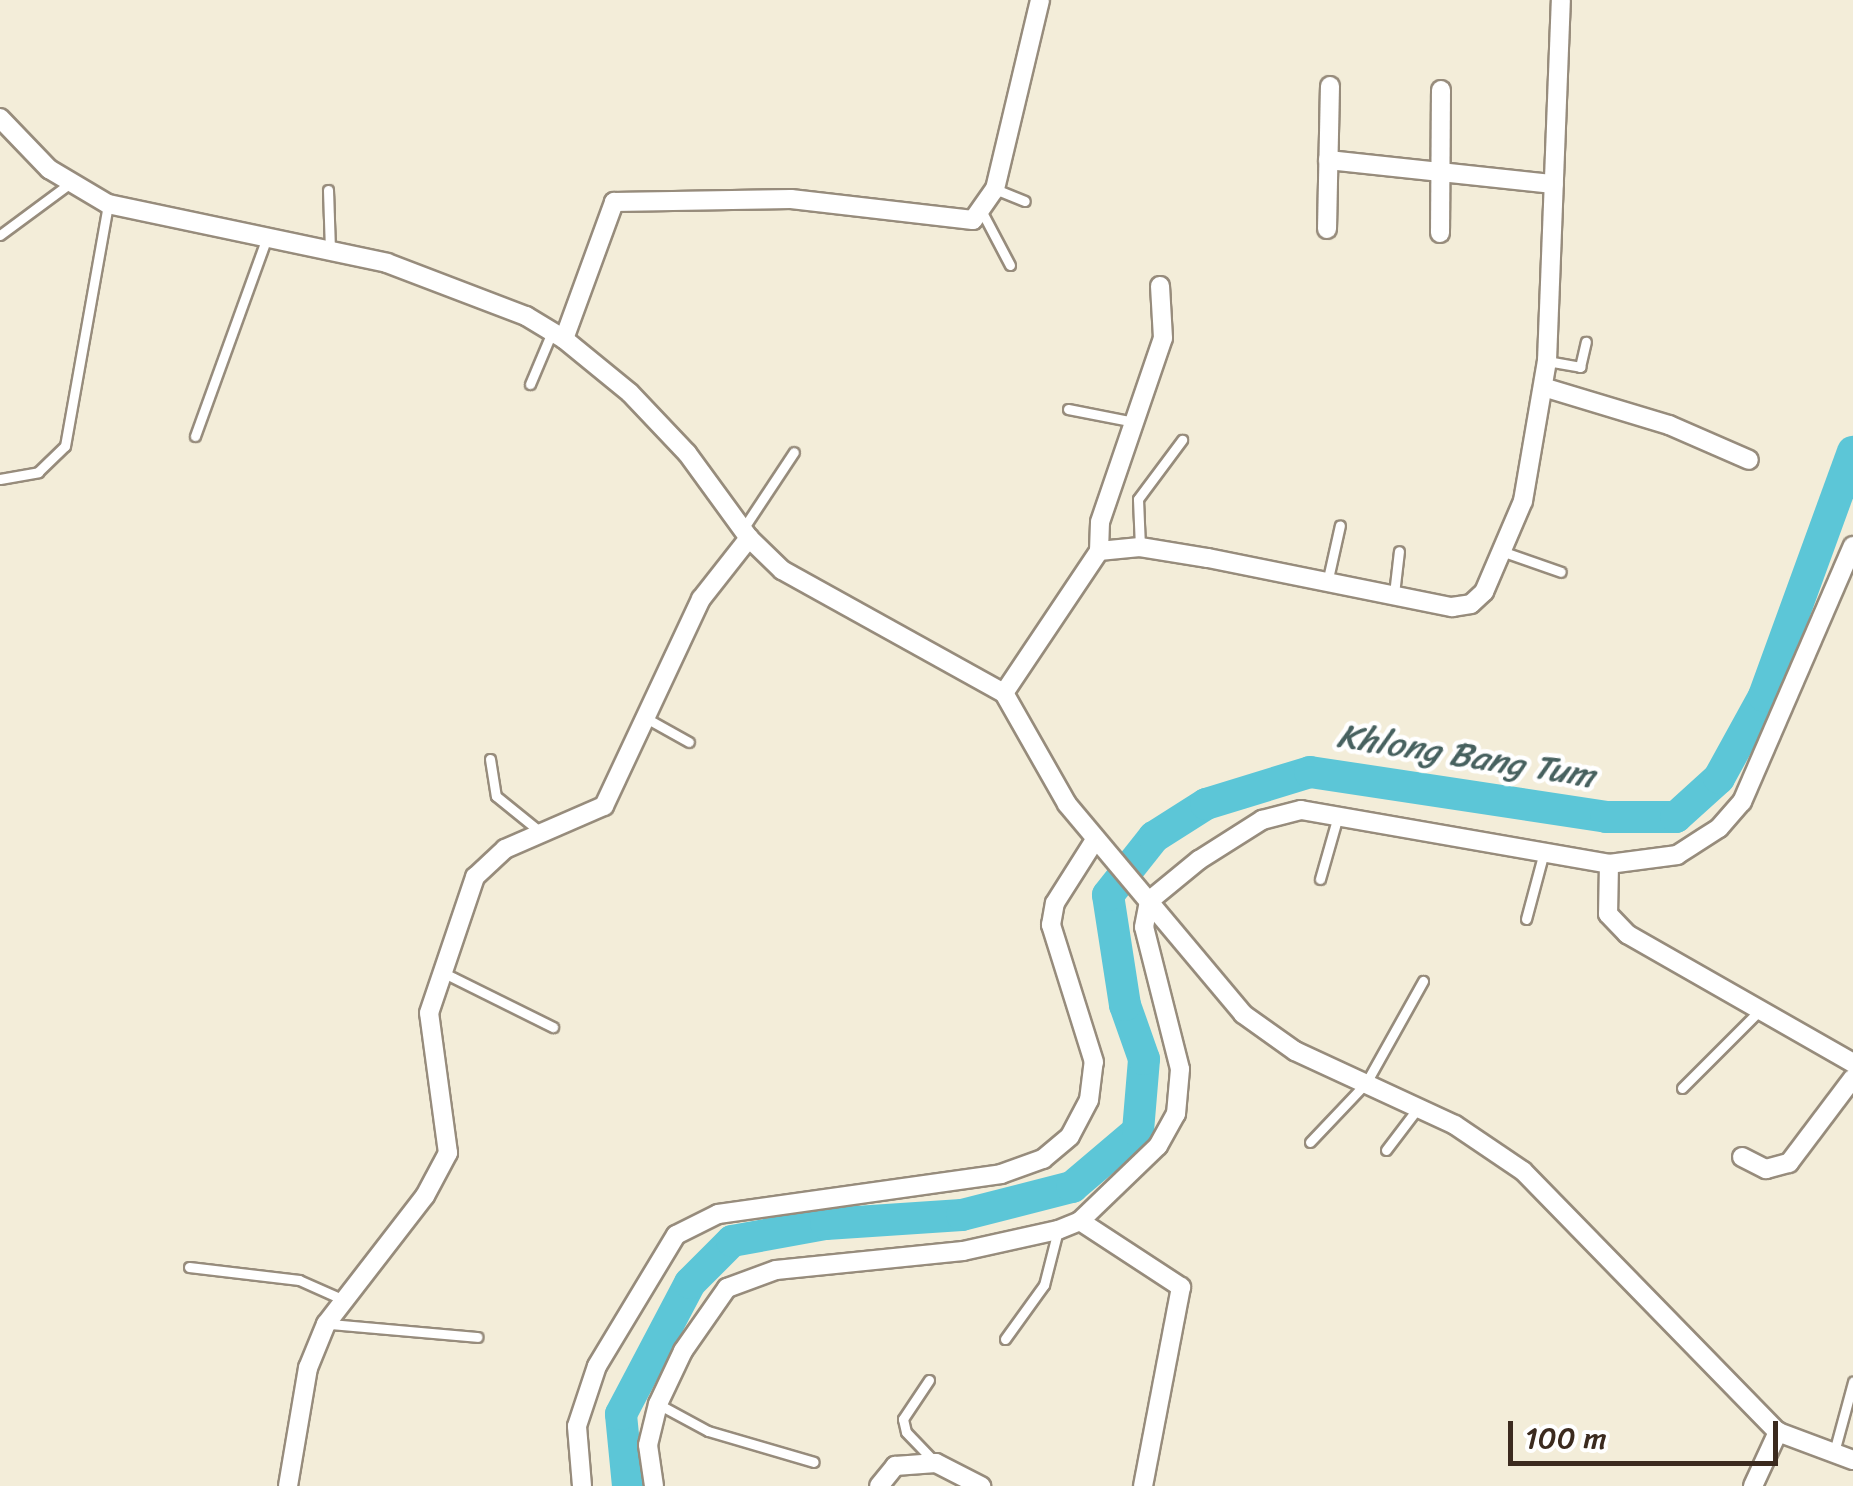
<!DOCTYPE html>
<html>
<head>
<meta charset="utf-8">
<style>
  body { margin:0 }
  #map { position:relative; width:1853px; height:1486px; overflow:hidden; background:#f3edd9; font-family:Sriracha,sans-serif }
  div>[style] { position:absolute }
  .river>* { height:32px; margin:-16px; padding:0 16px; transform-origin:16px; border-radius:16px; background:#5cc6d7 }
  .roads { filter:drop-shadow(2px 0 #978c7c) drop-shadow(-2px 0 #978c7c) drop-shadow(0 2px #978c7c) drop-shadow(0 -2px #978c7c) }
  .service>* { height:9px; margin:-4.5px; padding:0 4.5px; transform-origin:4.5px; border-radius:4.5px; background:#fff }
  .minor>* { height:18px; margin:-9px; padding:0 9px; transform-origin:9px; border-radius:9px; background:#fff }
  span { translate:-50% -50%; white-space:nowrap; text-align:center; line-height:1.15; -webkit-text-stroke:9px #fff; paint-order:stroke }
  .water-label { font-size:35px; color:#47615f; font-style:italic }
  .scale { position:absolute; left:1508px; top:1421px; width:270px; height:45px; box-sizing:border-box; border:5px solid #3b2a1e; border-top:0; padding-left:12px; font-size:30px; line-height:35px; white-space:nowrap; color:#3b2a1e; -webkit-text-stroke:8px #fff; paint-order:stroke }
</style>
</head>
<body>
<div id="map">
  <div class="river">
    <div style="left:628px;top:1486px;width:72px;rotate:-95.6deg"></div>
    <div style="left:621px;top:1414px;width:148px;rotate:-62.2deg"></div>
    <div style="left:690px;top:1283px;width:59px;rotate:-45deg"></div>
    <div style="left:732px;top:1241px;width:96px;rotate:-10.3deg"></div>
    <div style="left:826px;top:1224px;width:136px;rotate:-3.8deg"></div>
    <div style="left:962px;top:1215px;width:114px;rotate:-14.3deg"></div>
    <div style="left:1072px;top:1187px;width:87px;rotate:-40.3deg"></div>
    <div style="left:1138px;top:1131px;width:72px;rotate:-85.2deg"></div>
    <div style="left:1144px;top:1059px;width:57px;rotate:-109.4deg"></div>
    <div style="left:1125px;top:1005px;width:111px;rotate:-98.8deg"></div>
    <div style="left:1108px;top:895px;width:74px;rotate:-51.6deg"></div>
    <div style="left:1154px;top:837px;width:62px;rotate:-32.4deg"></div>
    <div style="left:1206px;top:804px;width:109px;rotate:-17.1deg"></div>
    <div style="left:1310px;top:772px;width:299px;rotate:8.6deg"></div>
    <div style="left:1606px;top:817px;width:70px"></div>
    <div style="left:1676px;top:817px;width:58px;rotate:-42.2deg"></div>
    <div style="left:1719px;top:778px;width:94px;rotate:-61.2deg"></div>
    <div style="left:1764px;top:696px;width:260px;rotate:-70deg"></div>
  </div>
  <div class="roads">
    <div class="service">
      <div style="left:995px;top:189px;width:32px;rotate:22deg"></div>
      <div style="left:328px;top:190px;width:59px;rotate:88.1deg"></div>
      <div style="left:982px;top:212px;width:60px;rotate:62.2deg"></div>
      <div style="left:0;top:235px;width:86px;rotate:-36.5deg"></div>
      <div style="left:1547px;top:361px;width:34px;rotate:10deg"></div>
      <div style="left:1580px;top:367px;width:26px;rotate:-77deg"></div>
      <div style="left:530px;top:384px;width:56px;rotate:-67.1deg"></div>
      <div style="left:1068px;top:409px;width:67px;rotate:11.1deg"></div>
      <div style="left:195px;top:436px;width:212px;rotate:-70.1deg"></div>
      <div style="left:0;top:479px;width:39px;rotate:-10deg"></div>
      <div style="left:38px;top:472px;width:37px;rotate:-44deg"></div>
      <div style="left:65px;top:446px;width:246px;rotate:-79.9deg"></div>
      <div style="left:743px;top:529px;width:92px;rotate:-56.5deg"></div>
      <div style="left:1140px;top:547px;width:48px;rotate:-92.4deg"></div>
      <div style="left:1138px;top:499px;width:74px;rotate:-53.3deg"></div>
      <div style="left:1504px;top:552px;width:60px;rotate:19.3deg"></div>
      <div style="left:1327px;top:583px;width:59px;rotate:-77.4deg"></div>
      <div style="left:1394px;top:594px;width:43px;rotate:-83.4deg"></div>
      <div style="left:646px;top:718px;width:49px;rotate:29.2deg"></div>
      <div style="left:490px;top:759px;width:37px;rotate:81deg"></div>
      <div style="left:496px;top:796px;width:60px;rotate:39deg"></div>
      <div style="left:1320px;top:879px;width:66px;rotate:-74.1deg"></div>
      <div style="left:1526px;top:919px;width:69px;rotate:-75deg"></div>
      <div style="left:442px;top:972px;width:124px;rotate:26.4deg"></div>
      <div style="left:1682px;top:1088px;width:110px;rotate:-45deg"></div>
      <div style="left:1310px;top:1142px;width:81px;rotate:-46.5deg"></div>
      <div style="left:1366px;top:1083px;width:117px;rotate:-60.8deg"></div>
      <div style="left:1386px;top:1150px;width:53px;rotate:-52.7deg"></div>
      <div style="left:189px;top:1267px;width:111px;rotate:6.7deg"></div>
      <div style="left:299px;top:1280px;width:49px;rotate:24deg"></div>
      <div style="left:329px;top:1324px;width:149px;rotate:5deg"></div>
      <div style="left:1005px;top:1339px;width:67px;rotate:-54.2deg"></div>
      <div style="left:1044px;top:1285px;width:57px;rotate:-75.7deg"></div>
      <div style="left:929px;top:1380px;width:47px;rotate:123.7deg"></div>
      <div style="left:903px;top:1419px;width:13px;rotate:77deg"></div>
      <div style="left:906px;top:1432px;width:40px;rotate:46deg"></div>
      <div style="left:658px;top:1404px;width:57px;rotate:28.4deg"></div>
      <div style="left:708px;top:1431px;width:110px;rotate:16.3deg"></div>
      <div style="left:1834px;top:1452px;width:73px;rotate:-74.8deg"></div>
    </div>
    <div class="minor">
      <div style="left:0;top:118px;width:71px;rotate:46.1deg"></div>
      <div style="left:49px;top:169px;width:69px;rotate:30.7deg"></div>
      <div style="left:108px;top:204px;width:285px;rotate:11.9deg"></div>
      <div style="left:387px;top:263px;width:149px;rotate:20.9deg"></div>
      <div style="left:526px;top:316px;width:44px;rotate:31.2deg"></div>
      <div style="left:564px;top:339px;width:85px;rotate:39.3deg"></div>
      <div style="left:630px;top:393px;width:83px;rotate:46.5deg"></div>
      <div style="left:687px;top:453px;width:105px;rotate:53.9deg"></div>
      <div style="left:749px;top:538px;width:46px;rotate:44.1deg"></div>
      <div style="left:782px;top:570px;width:254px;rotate:29deg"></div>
      <div style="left:1004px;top:693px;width:128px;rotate:60.4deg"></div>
      <div style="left:1067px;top:804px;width:274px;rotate:50deg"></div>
      <div style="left:1243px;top:1014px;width:64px;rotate:35.4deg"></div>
      <div style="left:1295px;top:1051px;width:176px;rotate:24.8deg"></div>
      <div style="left:1455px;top:1125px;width:82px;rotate:34.1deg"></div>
      <div style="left:1523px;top:1171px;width:365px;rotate:45.7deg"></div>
      <div style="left:1778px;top:1432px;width:80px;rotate:20.5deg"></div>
      <div style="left:1328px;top:160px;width:227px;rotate:6.1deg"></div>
      <div style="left:1327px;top:229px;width:143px;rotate:-88.8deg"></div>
      <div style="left:1440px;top:233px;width:143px;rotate:-89.6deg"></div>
      <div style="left:564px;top:339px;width:146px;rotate:-69.9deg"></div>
      <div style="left:614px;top:202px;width:177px;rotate:-1deg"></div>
      <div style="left:791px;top:199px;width:183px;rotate:6.6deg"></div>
      <div style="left:973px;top:220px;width:38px;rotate:-55deg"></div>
      <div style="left:995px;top:189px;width:194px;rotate:-76.6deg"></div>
      <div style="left:1543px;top:387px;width:132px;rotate:16.8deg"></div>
      <div style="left:1669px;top:425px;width:87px;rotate:23.6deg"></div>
      <div style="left:1099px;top:551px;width:41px;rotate:-5.6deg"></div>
      <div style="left:1140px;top:547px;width:69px;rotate:9.2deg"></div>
      <div style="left:1208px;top:558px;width:249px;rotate:11.4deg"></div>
      <div style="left:1452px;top:607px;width:19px;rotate:-9deg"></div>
      <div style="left:1471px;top:604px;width:18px;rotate:-43deg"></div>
      <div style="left:1484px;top:592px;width:99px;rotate:-66.8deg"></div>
      <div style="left:1523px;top:501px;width:142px;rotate:-80.3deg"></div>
      <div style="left:1547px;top:361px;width:361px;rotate:-87.8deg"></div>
      <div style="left:1004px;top:693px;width:171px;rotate:-56.2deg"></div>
      <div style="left:1099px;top:551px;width:29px;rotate:-88deg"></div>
      <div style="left:1100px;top:522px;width:194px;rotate:-71.1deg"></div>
      <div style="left:1163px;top:338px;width:52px;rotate:-93.3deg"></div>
      <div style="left:1609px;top:864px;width:50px;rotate:91.1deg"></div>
      <div style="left:1608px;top:914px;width:28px;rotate:46deg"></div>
      <div style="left:1627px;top:934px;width:260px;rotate:29.7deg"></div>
      <div style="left:1742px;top:1157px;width:27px;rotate:27deg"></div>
      <div style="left:1766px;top:1169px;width:24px;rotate:-15deg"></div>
      <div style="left:1789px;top:1163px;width:106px;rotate:-53deg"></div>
      <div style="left:1080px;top:1221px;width:121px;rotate:33.2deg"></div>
      <div style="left:1181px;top:1287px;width:203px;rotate:100.8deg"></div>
      <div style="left:288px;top:1486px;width:120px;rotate:-80.4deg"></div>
      <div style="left:308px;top:1368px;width:48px;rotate:-67.8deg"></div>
      <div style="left:326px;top:1324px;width:162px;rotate:-52.3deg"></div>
      <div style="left:425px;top:1196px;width:49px;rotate:-61.9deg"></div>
      <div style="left:448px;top:1153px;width:141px;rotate:-97.7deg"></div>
      <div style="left:429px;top:1013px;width:144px;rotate:-71.3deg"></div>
      <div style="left:475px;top:877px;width:41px;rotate:-43deg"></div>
      <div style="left:505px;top:849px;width:108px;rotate:-23.5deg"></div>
      <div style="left:604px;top:806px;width:229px;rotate:-64.9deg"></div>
      <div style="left:701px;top:599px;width:78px;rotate:-51.8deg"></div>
      <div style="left:582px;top:1486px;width:60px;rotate:-94.8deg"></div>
      <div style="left:577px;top:1426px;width:63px;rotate:-71.6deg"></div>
      <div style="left:597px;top:1366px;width:153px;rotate:-58.9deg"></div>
      <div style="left:676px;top:1235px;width:47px;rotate:-26.6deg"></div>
      <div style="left:718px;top:1214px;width:286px;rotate:-8deg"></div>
      <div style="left:1001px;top:1174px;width:45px;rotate:-19.7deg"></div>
      <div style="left:1043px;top:1159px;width:35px;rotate:-40deg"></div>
      <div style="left:1070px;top:1136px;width:41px;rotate:-62.2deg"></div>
      <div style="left:1089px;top:1100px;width:38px;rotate:-83deg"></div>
      <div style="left:1094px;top:1062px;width:144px;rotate:-107.4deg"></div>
      <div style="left:1051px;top:925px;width:22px;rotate:-80deg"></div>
      <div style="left:1055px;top:903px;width:75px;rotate:-57.6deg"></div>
      <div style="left:654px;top:1486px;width:41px;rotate:-98.3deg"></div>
      <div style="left:648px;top:1445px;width:42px;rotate:-76.3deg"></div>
      <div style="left:658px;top:1404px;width:59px;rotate:-64.7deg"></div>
      <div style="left:683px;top:1351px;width:77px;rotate:-55.1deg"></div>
      <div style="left:727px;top:1288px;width:52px;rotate:-20.2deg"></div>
      <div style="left:776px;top:1270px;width:188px;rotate:-5.8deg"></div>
      <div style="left:963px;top:1251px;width:97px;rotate:-12.5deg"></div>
      <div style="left:1058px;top:1230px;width:24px;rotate:-22deg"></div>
      <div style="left:1080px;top:1221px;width:108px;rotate:-43.9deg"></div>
      <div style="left:1158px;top:1146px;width:37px;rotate:-61deg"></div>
      <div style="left:1176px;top:1114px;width:45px;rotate:-84.9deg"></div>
      <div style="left:1180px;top:1069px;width:146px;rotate:-104.2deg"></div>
      <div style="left:1144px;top:927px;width:26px;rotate:-79deg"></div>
      <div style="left:1149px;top:901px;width:65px;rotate:-39.4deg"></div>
      <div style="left:1199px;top:860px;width:75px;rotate:-32.4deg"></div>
      <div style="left:1262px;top:820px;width:40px;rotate:-14.4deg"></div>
      <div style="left:1301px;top:810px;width:313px;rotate:9.9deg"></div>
      <div style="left:1609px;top:864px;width:69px;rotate:-7.5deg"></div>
      <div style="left:1677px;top:855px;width:50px;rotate:-32.7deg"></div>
      <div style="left:1719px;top:828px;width:35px;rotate:-49deg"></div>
      <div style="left:1742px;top:802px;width:279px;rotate:-66.6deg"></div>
      <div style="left:879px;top:1486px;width:26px;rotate:-51deg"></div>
      <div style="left:895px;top:1466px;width:41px;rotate:-4.2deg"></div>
      <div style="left:936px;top:1463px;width:51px;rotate:27.1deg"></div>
      <div style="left:1753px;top:1486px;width:60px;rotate:-65.2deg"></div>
    </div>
  </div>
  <div class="water-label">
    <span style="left:1466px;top:755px;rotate:9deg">Khlong Bang Tum</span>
  </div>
  <div class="scale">100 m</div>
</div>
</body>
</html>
